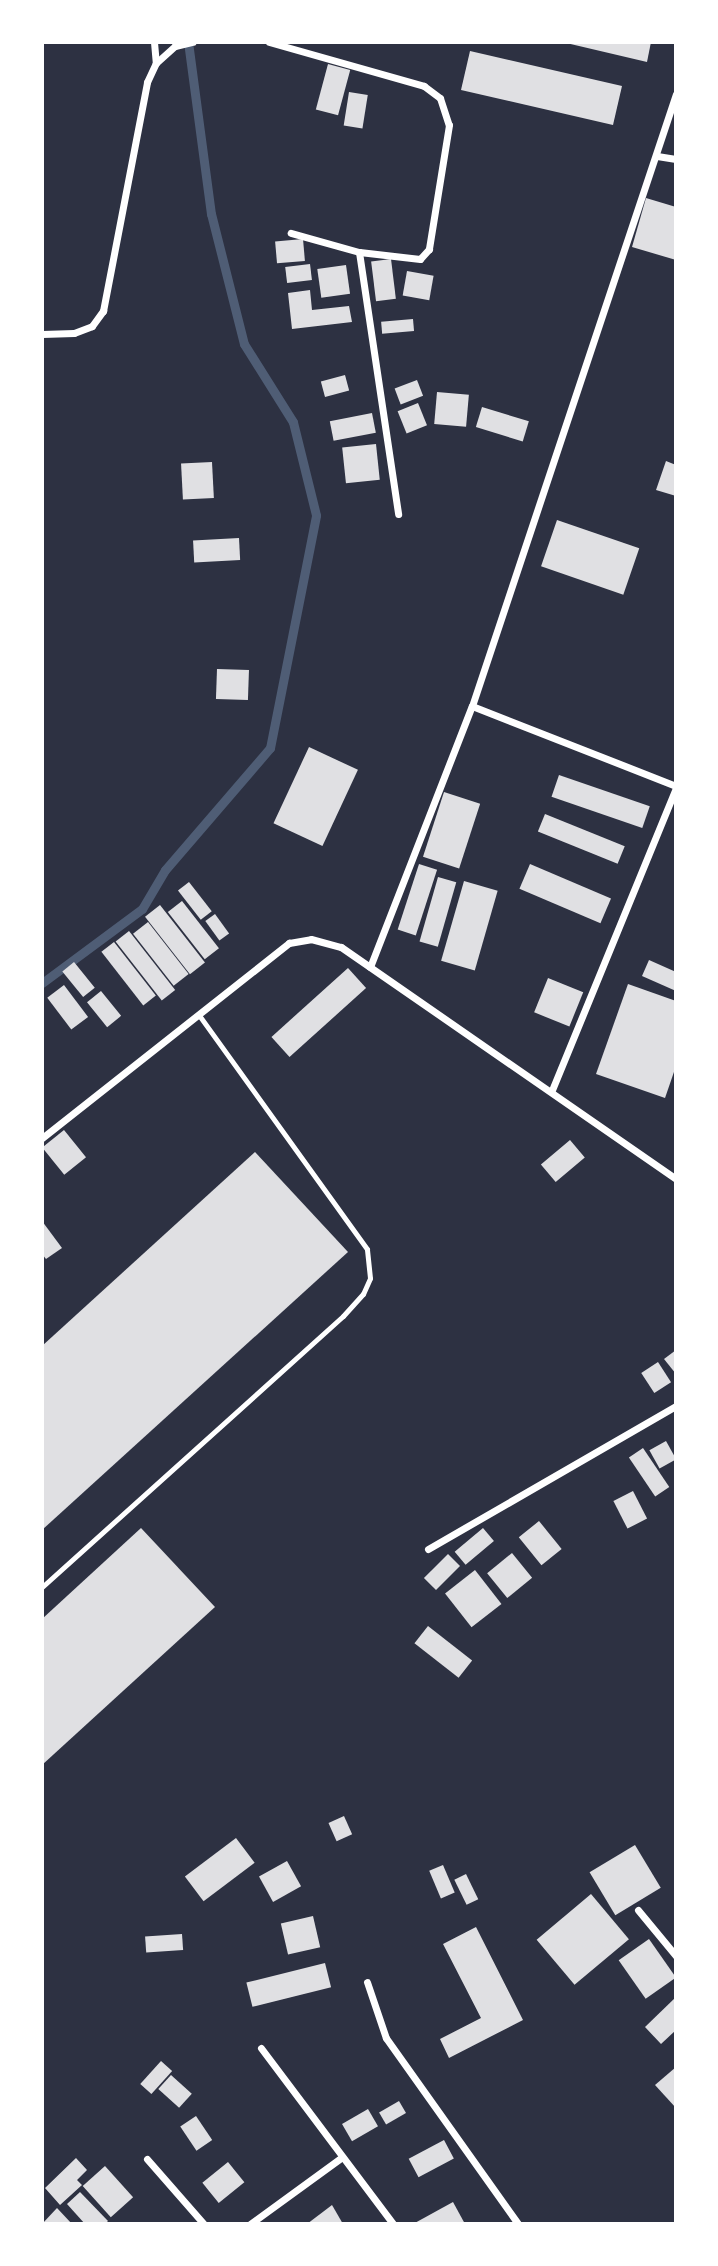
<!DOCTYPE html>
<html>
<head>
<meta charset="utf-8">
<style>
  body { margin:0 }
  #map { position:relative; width:718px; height:2266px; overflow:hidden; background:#2d3142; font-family:Roboto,sans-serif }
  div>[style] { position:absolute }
  .stream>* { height:9px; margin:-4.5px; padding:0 4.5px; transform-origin:4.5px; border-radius:4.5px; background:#4f5d75 }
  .building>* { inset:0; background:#e0e0e3; transform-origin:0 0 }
  .service>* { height:5px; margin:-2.5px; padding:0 2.5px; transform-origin:2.5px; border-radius:2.5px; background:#fff }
  .minor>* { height:7px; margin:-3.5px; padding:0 3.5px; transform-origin:3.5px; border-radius:3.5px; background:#fff }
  span { translate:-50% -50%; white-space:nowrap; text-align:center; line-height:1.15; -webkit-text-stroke:6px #fff; paint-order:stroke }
  .frame { position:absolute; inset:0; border:44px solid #fff; pointer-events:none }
</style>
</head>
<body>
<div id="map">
  <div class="stream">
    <div style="left:42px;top:983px;width:124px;rotate:-36.5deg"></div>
    <div style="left:142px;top:909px;width:45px;rotate:-59.5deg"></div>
    <div style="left:165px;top:870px;width:161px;rotate:-49.3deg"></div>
    <div style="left:270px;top:748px;width:237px;rotate:-78.8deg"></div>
    <div style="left:316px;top:515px;width:96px;rotate:-103.9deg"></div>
    <div style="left:293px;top:422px;width:92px;rotate:-122.1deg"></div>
    <div style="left:244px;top:344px;width:134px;rotate:-104.2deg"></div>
    <div style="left:211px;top:214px;width:174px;rotate:-97.6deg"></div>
  </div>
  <div class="building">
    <div style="clip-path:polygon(562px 42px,651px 42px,647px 62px)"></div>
    <div style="left:470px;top:51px;width:156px;height:40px;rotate:13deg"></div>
    <div style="left:328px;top:64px;width:23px;height:47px;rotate:15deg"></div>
    <div style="left:349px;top:92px;width:19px;height:34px;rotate:9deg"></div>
    <div style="clip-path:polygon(646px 198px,676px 207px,676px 260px,632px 247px)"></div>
    <div style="left:303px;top:239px;width:22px;height:28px;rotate:85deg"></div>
    <div style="left:391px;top:259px;width:40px;height:20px;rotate:83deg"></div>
    <div style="left:310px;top:264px;width:16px;height:25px;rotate:83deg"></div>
    <div style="left:346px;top:265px;width:29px;height:29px;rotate:82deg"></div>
    <div style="left:407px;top:271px;width:27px;height:25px;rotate:10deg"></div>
    <div style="clip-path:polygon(310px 290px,312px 310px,349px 306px,352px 322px,292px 329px,288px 293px)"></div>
    <div style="left:413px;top:319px;width:12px;height:32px;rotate:85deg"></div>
    <div style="left:345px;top:375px;width:16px;height:25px;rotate:75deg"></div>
    <div style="left:417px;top:380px;width:17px;height:24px;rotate:69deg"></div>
    <div style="left:437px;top:392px;width:32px;height:32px;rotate:5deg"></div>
    <div style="left:418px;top:403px;width:24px;height:22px;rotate:68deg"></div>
    <div style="left:482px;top:407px;width:49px;height:21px;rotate:17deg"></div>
    <div style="left:372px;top:413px;width:20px;height:43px;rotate:79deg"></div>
    <div style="left:376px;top:444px;width:36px;height:34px;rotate:84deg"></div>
    <div style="clip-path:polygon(666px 461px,676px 465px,676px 496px,656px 490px)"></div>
    <div style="left:212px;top:462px;width:36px;height:31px;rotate:87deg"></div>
    <div style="left:557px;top:520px;width:87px;height:49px;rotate:19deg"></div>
    <div style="left:239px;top:538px;width:22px;height:46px;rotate:87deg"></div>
    <div style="left:217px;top:669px;width:32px;height:30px;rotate:2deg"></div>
    <div style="left:309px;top:747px;width:54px;height:84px;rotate:25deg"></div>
    <div style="left:559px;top:775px;width:96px;height:23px;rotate:19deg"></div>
    <div style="left:444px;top:792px;width:38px;height:68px;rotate:18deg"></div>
    <div style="left:545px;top:814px;width:86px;height:19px;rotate:22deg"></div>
    <div style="left:419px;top:864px;width:19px;height:69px;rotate:18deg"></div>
    <div style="left:530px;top:864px;width:88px;height:27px;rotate:23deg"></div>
    <div style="left:438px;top:877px;width:19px;height:67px;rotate:16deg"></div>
    <div style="left:464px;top:881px;width:35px;height:83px;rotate:16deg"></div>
    <div style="left:189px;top:882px;width:37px;height:14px;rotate:52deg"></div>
    <div style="left:182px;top:901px;width:60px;height:18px;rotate:52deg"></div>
    <div style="left:160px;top:905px;width:73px;height:19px;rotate:52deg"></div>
    <div style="left:215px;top:914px;width:24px;height:12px;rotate:54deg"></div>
    <div style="left:148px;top:922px;width:66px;height:19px;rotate:52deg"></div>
    <div style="left:129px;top:931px;width:75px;height:17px;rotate:52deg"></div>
    <div style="left:114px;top:942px;width:68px;height:16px;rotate:52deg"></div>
    <div style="clip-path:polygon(649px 960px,676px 972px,676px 991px,642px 976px)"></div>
    <div style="left:74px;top:962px;width:33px;height:15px;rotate:51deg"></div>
    <div style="left:348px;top:968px;width:27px;height:103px;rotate:48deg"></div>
    <div style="left:548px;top:978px;width:38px;height:37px;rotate:22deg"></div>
    <div style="clip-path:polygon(628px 984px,676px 1001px,676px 1066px,665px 1098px,596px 1074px)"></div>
    <div style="left:64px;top:985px;width:40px;height:21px;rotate:53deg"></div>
    <div style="left:101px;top:991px;width:32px;height:18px;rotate:51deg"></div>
    <div style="left:64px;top:1130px;width:35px;height:28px;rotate:51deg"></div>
    <div style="left:570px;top:1140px;width:23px;height:38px;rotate:50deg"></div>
    <div style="clip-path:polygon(255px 1152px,348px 1252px,42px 1530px,42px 1346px)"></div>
    <div style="clip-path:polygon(42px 1221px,62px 1248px,46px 1259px,42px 1254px)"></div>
    <div style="clip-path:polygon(676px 1350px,676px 1374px,664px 1359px)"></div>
    <div style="left:658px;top:1362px;width:24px;height:20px;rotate:57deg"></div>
    <div style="left:666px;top:1441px;width:21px;height:19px;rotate:61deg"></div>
    <div style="left:643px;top:1448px;width:47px;height:17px;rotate:56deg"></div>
    <div style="left:633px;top:1491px;width:31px;height:22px;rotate:63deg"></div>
    <div style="left:539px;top:1521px;width:36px;height:26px;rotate:51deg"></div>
    <div style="clip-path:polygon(141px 1528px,215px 1607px,42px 1765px,42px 1619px)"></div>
    <div style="left:483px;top:1528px;width:17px;height:37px;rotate:50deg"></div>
    <div style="left:512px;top:1553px;width:32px;height:32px;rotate:51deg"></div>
    <div style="left:448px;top:1554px;width:17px;height:34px;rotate:45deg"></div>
    <div style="left:475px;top:1570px;width:43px;height:38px;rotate:52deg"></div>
    <div style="left:428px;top:1626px;width:56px;height:22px;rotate:38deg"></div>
    <div style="left:344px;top:1816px;width:20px;height:17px;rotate:66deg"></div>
    <div style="left:236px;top:1838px;width:31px;height:64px;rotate:53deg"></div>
    <div style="left:635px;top:1845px;width:50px;height:53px;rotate:59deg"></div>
    <div style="left:287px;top:1861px;width:29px;height:32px;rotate:61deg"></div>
    <div style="left:443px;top:1865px;width:30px;height:15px;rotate:67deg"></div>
    <div style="left:466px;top:1874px;width:28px;height:13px;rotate:64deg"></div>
    <div style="left:591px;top:1894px;width:59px;height:71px;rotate:50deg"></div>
    <div style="left:313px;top:1916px;width:32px;height:33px;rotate:77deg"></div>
    <div style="clip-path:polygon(476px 1927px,523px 2020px,449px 2058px,440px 2039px,481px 2018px,443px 1944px)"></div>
    <div style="left:182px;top:1934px;width:16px;height:37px;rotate:86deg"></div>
    <div style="left:649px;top:1939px;width:47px;height:37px;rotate:55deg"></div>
    <div style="left:325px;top:1963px;width:25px;height:81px;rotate:76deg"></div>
    <div style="clip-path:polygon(676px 1997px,676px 2030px,661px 2044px,645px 2027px)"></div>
    <div style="left:161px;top:2061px;width:15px;height:31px;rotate:42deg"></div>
    <div style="clip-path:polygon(676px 2067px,676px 2108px,655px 2085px)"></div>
    <div style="left:171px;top:2075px;width:28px;height:19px;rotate:42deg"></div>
    <div style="left:399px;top:2101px;width:14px;height:23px;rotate:60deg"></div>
    <div style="left:368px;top:2109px;width:20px;height:30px;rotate:60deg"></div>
    <div style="left:196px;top:2116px;width:29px;height:19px;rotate:56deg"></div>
    <div style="left:444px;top:2140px;width:21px;height:40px;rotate:62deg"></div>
    <div style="clip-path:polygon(76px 2158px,87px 2170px,77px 2180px,82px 2185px,60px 2205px,45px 2188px)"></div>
    <div style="left:228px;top:2162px;width:26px;height:33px;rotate:51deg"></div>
    <div style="left:105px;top:2166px;width:42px;height:30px;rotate:48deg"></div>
    <div style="clip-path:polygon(80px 2192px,108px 2221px,105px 2224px,85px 2224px,67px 2204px)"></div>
    <div style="clip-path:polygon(453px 2202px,465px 2224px,413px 2224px)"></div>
    <div style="clip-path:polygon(332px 2205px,343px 2224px,307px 2224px)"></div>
    <div style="clip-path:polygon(57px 2208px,72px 2224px,42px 2224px)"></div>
  </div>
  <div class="service">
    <div style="left:42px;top:1587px;width:405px;rotate:-42deg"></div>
    <div style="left:343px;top:1316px;width:30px;rotate:-48deg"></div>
    <div style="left:363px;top:1294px;width:17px;rotate:-66deg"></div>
    <div style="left:370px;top:1278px;width:29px;rotate:-96deg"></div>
    <div style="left:367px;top:1249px;width:288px;rotate:-125.7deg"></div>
  </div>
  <div class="minor">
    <div style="left:154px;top:42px;width:21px;rotate:85deg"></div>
    <div style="left:269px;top:42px;width:161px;rotate:15.8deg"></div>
    <div style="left:424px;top:86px;width:20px;rotate:37deg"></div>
    <div style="left:440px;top:98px;width:28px;rotate:72deg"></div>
    <div style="left:449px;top:125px;width:126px;rotate:99.2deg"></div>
    <div style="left:429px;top:249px;width:13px;rotate:132deg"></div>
    <div style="left:420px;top:259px;width:61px;rotate:-173.5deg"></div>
    <div style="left:359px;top:252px;width:71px;rotate:-164.4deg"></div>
    <div style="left:657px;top:156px;width:19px;rotate:9deg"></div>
    <div style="left:359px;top:252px;width:265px;rotate:81.5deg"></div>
    <div style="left:42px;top:334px;width:32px;rotate:-2deg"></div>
    <div style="left:74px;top:333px;width:19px;rotate:-21deg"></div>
    <div style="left:92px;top:326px;width:19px;rotate:-54deg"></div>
    <div style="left:103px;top:311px;width:233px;rotate:-79.1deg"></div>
    <div style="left:147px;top:82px;width:21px;rotate:-65deg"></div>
    <div style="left:156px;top:63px;width:25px;rotate:-42deg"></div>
    <div style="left:175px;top:46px;width:18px;rotate:-13deg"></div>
    <div style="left:472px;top:706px;width:219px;rotate:21.4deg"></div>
    <div style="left:370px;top:967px;width:280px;rotate:-68.7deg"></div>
    <div style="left:472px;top:706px;width:645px;rotate:-71.57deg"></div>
    <div style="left:552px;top:1090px;width:327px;rotate:-67.7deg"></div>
    <div style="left:42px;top:1138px;width:315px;rotate:-38.3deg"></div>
    <div style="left:289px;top:943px;width:22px;rotate:-10deg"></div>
    <div style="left:311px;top:939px;width:31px;rotate:15deg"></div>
    <div style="left:341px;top:947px;width:407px;rotate:34.7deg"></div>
    <div style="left:428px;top:1549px;width:286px;rotate:-30deg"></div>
    <div style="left:638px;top:1910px;width:60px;rotate:50.4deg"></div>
    <div style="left:367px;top:1982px;width:59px;rotate:71.3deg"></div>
    <div style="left:386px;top:2038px;width:228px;rotate:54.6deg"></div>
    <div style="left:261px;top:2048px;width:220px;rotate:53.1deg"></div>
    <div style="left:147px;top:2159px;width:86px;rotate:48.8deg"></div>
    <div style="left:250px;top:2224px;width:112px;rotate:-36deg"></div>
  </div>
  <div class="frame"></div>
</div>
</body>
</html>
